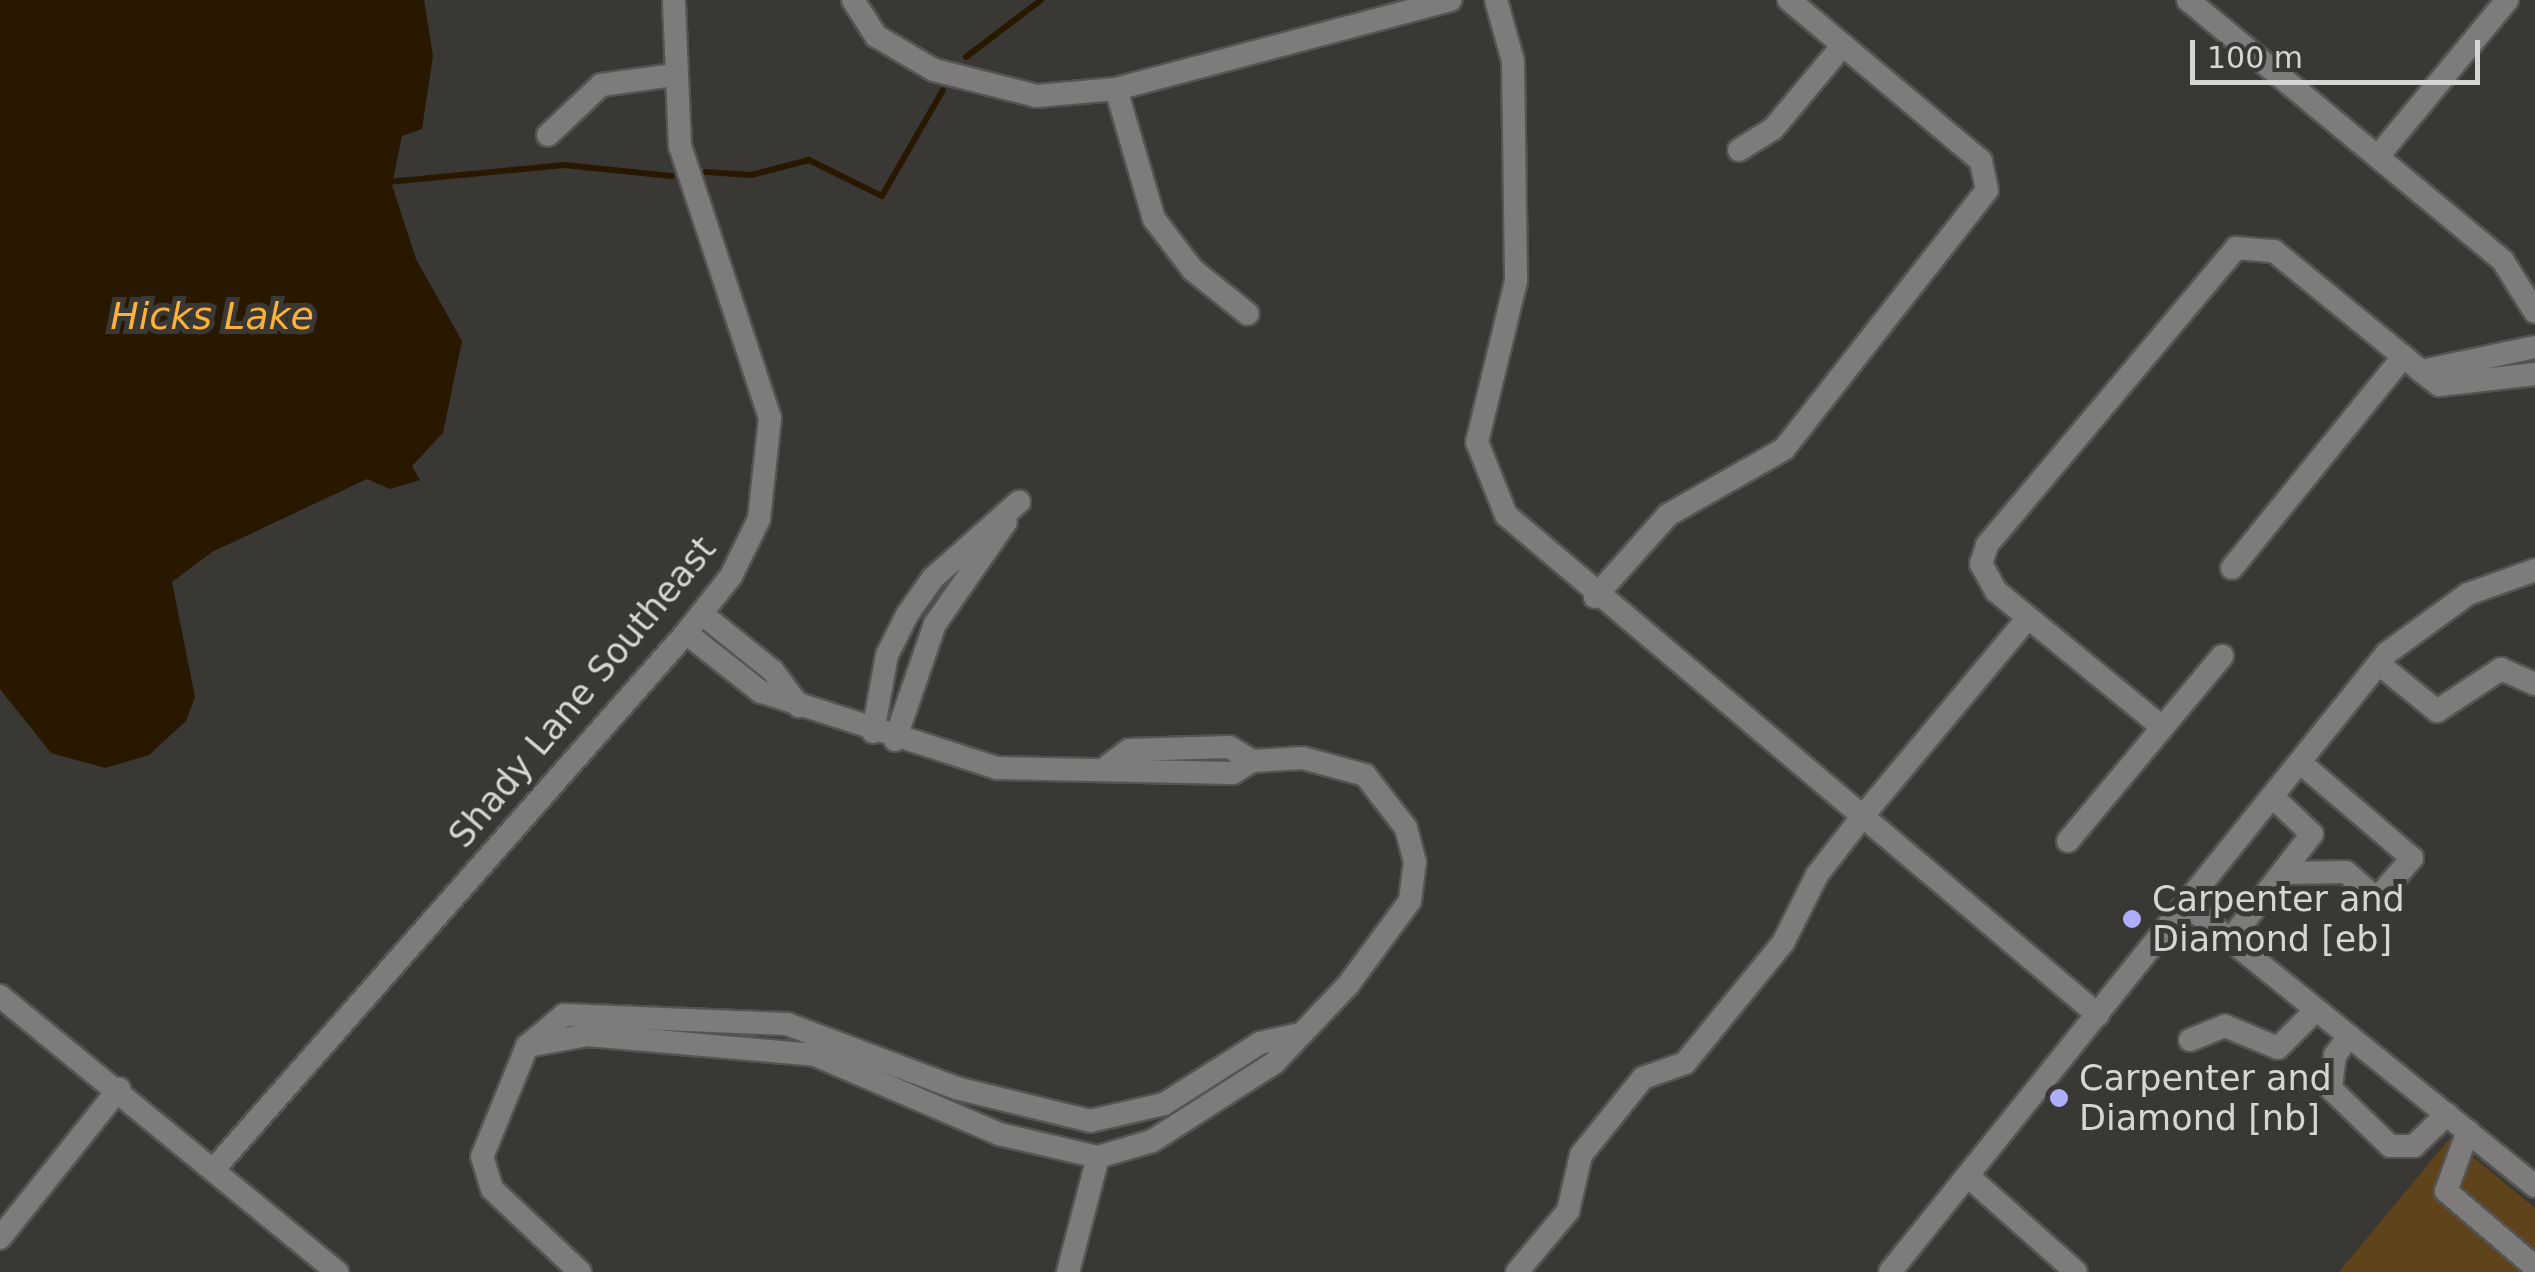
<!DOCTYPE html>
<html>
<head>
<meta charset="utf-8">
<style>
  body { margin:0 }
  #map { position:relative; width:2535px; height:1272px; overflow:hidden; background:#3a3835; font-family:"DejaVu Sans",sans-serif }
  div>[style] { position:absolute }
  .green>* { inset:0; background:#5f431a }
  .water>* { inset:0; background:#291800 }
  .stream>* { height:6px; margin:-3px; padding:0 3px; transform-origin:3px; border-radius:3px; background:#291800 }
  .roads { filter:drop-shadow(2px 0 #565452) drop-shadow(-2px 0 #565452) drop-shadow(0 2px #565452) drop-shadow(0 -2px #565452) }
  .minor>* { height:22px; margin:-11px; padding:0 11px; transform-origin:11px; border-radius:11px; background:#7d7c7b }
  .dots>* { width:28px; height:28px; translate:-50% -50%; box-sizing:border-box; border:5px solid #3a3835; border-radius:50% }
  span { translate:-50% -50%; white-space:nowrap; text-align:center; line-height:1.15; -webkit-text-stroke:10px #3a3835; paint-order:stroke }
  .street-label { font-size:35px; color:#d7d5d4 }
  .poi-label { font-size:35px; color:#d7d5d4 }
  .left { translate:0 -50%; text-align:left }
  .water-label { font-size:38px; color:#fbb13a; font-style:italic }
  .scale { position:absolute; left:2190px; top:40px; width:290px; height:45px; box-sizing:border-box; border:5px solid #d7d5d4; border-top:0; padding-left:12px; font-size:30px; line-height:35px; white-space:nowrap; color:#d7d5d4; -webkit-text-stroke:8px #3a3835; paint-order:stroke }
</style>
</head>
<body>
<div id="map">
  <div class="green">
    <div style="clip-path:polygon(2450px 1138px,2535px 1208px,2535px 1272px,2339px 1272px)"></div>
  </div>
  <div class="water">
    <div style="clip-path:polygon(0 0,424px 0,433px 56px,422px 129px,402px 136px,392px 185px,416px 259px,462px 341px,443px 433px,412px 466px,420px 480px,390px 489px,367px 479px,212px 552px,172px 582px,195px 697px,186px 721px,149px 755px,105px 768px,51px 753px,0 689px)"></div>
  </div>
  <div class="stream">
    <div style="left:966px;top:57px;width:94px;rotate:-37.2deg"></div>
    <div style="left:706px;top:172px;width:45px;rotate:3.8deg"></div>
    <div style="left:751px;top:175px;width:60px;rotate:-14.5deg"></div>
    <div style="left:809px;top:160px;width:81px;rotate:26.3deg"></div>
    <div style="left:882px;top:196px;width:122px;rotate:-60.1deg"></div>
    <div style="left:388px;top:182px;width:177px;rotate:-5.5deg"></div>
    <div style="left:564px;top:165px;width:108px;rotate:5.9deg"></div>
  </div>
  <div class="roads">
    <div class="minor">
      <div style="left:853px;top:0;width:43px;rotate:57.4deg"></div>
      <div style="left:876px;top:36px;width:67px;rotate:30.4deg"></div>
      <div style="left:934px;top:70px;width:106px;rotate:14.2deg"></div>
      <div style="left:1037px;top:96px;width:79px;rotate:-5.1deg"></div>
      <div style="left:1116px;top:89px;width:346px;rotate:-14.9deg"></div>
      <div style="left:1496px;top:0;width:63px;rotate:74.4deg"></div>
      <div style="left:1513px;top:61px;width:220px;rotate:89.2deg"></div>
      <div style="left:1516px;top:281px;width:166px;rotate:103.6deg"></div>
      <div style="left:1477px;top:442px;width:79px;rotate:68.3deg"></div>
      <div style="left:1506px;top:515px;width:775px;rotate:40.18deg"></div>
      <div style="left:2188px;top:0;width:409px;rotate:39.6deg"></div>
      <div style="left:2503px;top:261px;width:60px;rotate:57.9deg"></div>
      <div style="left:1116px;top:89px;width:135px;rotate:73.7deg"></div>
      <div style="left:1154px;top:219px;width:64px;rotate:52.6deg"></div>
      <div style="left:1193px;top:270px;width:70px;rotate:38.7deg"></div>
      <div style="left:548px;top:135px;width:73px;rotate:-43.3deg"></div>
      <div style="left:601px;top:85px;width:74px;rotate:-7.8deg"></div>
      <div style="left:1739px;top:150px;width:40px;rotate:-32deg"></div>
      <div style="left:1773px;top:129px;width:109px;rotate:-50.2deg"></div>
      <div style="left:2379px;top:155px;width:201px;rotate:-50.4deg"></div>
      <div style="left:2535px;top:347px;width:116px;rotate:168.1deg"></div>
      <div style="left:2421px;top:371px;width:23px;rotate:38deg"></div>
      <div style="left:2439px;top:385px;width:97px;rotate:-6.5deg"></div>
      <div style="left:2232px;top:568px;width:272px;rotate:-51deg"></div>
      <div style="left:1595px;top:597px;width:110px;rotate:-48.3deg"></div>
      <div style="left:1668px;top:515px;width:133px;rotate:-29.6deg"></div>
      <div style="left:1784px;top:449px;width:329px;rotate:-51.9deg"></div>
      <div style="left:1987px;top:190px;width:30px;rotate:-102deg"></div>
      <div style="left:1981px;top:161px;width:251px;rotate:-140deg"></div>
      <div style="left:702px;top:614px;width:91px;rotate:38.8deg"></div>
      <div style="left:773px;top:671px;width:44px;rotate:53.4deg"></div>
      <div style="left:2379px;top:664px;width:75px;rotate:39deg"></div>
      <div style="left:2437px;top:711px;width:77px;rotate:-33.3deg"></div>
      <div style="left:2501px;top:669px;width:37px;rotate:24deg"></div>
      <div style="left:2162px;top:727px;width:215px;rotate:-140.7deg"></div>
      <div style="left:1996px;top:591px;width:31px;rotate:-119deg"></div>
      <div style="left:1981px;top:564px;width:20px;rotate:-72deg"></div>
      <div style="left:1987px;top:545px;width:388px;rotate:-50deg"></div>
      <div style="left:2236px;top:248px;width:38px;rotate:5deg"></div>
      <div style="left:2274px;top:251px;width:190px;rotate:39.2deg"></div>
      <div style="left:873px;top:732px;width:78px;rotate:-79.7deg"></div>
      <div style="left:887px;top:655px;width:45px;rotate:-63.4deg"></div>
      <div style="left:907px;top:615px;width:45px;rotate:-54.9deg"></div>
      <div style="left:933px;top:578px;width:115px;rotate:-41.5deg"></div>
      <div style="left:895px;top:740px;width:123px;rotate:-71deg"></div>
      <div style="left:935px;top:624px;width:124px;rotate:-55.2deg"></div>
      <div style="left:1109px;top:765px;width:25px;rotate:-37deg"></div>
      <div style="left:1129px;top:750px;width:100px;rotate:-1.7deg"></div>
      <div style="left:1229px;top:747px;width:27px;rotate:31deg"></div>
      <div style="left:2068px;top:841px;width:241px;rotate:-50.2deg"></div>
      <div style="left:2284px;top:873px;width:62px;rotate:-0.9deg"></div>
      <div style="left:2346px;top:872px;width:41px;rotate:41.1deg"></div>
      <div style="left:2377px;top:899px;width:54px;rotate:-49.5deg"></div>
      <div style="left:2412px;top:858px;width:143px;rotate:-139.5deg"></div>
      <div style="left:2188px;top:906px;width:446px;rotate:38.9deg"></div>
      <div style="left:2230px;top:940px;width:134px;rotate:-52.3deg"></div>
      <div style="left:2312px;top:834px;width:51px;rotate:-136.6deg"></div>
      <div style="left:0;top:996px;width:436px;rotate:39.3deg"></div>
      <div style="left:2349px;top:1036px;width:24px;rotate:126deg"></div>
      <div style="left:2335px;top:1055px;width:34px;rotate:97deg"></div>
      <div style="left:2331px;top:1089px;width:82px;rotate:44deg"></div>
      <div style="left:2390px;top:1146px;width:24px"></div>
      <div style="left:2414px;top:1146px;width:46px;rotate:-44.1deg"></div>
      <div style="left:2190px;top:1040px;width:38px;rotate:-22deg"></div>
      <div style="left:2225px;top:1026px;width:57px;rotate:22.5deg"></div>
      <div style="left:2278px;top:1048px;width:54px;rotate:-45deg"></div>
      <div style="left:527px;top:1046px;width:62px;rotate:-10.2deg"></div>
      <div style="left:588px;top:1035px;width:228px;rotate:5deg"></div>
      <div style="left:815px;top:1055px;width:200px;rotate:23.2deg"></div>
      <div style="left:999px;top:1134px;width:102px;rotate:13.1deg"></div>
      <div style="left:1098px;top:1157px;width:56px;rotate:-16.5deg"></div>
      <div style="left:1152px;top:1141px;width:145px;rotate:-32.6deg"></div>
      <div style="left:1274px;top:1063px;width:108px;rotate:-46.5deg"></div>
      <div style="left:1348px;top:985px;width:104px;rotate:-53.6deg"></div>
      <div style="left:1410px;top:901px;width:39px;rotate:-83deg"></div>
      <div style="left:1415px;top:862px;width:35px;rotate:-105deg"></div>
      <div style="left:1406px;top:828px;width:67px;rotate:-127.7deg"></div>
      <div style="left:1365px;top:775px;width:64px;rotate:-164.7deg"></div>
      <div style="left:1303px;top:758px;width:51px;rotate:176.6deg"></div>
      <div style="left:1252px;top:761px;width:22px;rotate:148deg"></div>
      <div style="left:1233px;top:773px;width:236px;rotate:-178.8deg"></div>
      <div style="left:997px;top:768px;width:248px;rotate:-162.1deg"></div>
      <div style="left:761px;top:692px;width:95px;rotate:-141.8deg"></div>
      <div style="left:2468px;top:1131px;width:64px;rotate:110.1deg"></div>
      <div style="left:2446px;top:1191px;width:117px;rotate:40.5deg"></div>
      <div style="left:214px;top:1169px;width:714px;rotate:-48.63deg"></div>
      <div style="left:686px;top:633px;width:73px;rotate:-51.7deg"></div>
      <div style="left:731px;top:576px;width:64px;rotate:-63.8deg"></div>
      <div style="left:759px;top:519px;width:102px;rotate:-83.8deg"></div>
      <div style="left:770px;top:418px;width:287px;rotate:-108.3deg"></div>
      <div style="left:680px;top:146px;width:146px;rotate:-92.4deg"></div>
      <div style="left:1968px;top:1176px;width:144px;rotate:41.6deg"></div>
      <div style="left:0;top:1238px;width:191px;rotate:-51.4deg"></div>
      <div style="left:580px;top:1272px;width:121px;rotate:-136.7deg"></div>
      <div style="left:492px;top:1189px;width:34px;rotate:-107deg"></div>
      <div style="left:482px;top:1157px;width:120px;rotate:-67.9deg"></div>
      <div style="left:527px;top:1046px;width:48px;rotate:-40deg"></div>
      <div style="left:564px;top:1015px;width:223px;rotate:2.3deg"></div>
      <div style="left:787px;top:1024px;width:181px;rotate:20.7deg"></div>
      <div style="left:956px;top:1088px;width:138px;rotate:13.8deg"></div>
      <div style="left:1090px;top:1121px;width:76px;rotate:-12.9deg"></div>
      <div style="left:1164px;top:1104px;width:114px;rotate:-32.4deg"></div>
      <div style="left:1260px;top:1043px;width:35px;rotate:-13deg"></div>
      <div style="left:1068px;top:1272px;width:119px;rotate:-75.4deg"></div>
      <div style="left:1517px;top:1272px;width:80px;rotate:-50.1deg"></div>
      <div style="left:1568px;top:1211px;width:57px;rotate:-76.9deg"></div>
      <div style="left:1581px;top:1155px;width:99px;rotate:-51.2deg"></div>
      <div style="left:1643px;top:1078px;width:45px;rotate:-19.7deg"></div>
      <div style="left:1685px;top:1063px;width:155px;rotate:-50.8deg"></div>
      <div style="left:1783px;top:943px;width:76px;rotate:-63.4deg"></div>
      <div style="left:1817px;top:875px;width:73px;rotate:-52.2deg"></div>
      <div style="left:1862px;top:817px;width:259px;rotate:-50.2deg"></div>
      <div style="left:1890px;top:1272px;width:794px;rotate:-51.24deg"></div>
      <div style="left:2387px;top:653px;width:100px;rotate:-36.1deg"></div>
      <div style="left:2468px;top:594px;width:71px;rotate:-19.7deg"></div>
    </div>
  </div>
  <div class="dots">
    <div style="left:2132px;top:919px;background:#afaefa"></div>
    <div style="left:2059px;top:1098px;background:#afaefa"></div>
  </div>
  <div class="street-label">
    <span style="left:582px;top:692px;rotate:-50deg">Shady Lane Southeast</span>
  </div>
  <div class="poi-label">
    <span class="left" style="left:2152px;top:919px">Carpenter and<br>Diamond [eb]</span>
    <span class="left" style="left:2079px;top:1098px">Carpenter and<br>Diamond [nb]</span>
  </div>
  <div class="water-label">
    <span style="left:212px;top:317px">Hicks Lake</span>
  </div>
  <div class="scale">100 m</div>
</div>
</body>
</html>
